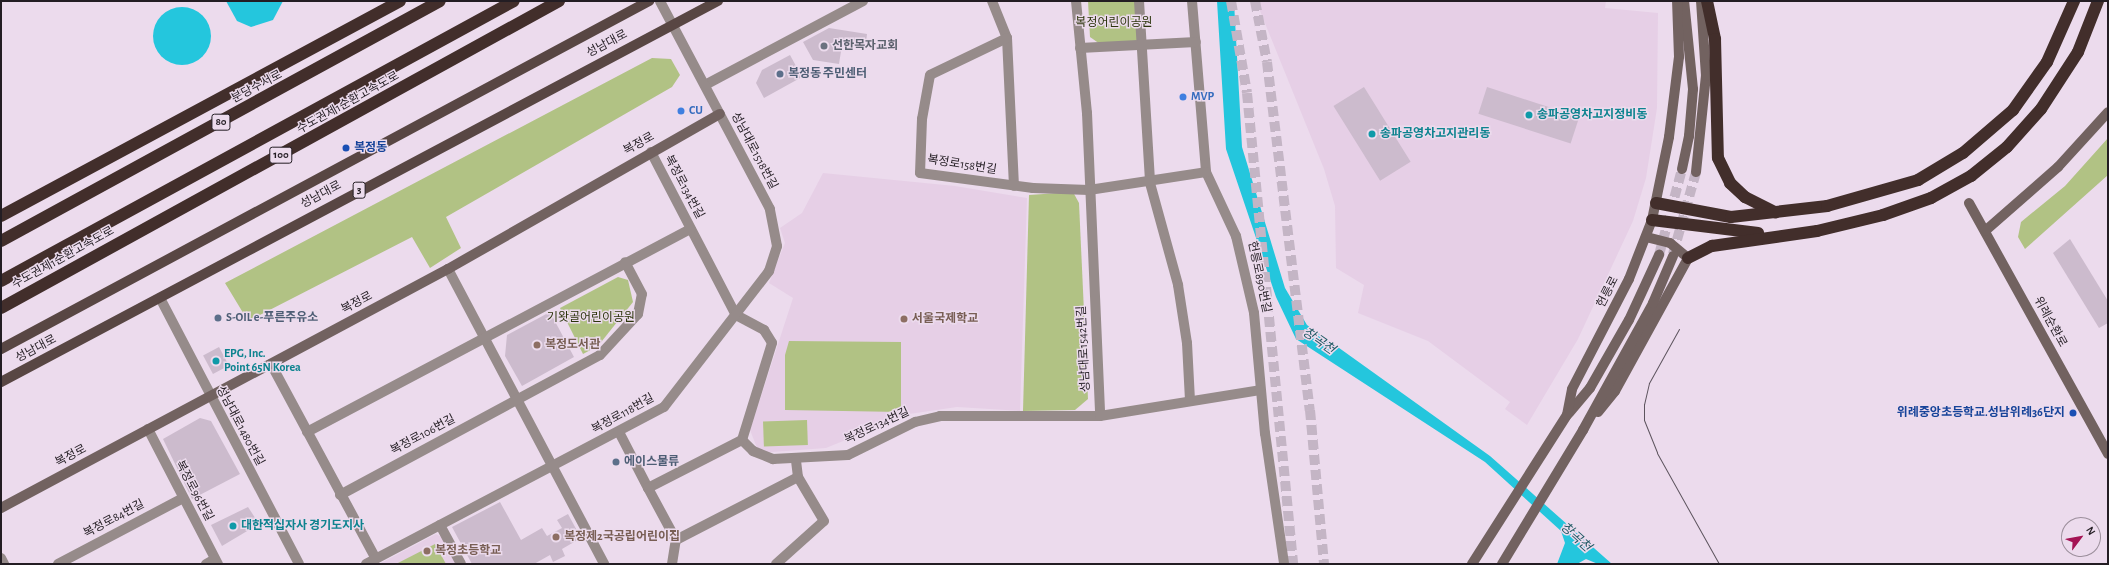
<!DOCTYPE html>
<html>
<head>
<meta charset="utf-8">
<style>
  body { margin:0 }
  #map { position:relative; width:2109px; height:565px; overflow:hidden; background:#ecdbed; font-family:"Alegreya Sans","Noto Sans KR",sans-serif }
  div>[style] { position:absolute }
  .built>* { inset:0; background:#e6cfe6 }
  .green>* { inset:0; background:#b1c284; transform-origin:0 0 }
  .water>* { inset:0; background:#24c6dd }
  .round { border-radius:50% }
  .building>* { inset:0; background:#ccbbcd; transform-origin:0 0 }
  .secondary-tunnel>* { height:10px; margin-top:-5px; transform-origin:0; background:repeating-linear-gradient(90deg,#c4b5c5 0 10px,transparent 0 15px) }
  .primary-tunnel>* { height:10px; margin-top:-5px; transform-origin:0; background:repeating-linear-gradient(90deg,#c4b5c5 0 10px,transparent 0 15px) }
  .street>* { height:10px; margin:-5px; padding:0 5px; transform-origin:5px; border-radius:5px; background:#968b8a }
  .secondary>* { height:10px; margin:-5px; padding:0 5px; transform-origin:5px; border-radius:5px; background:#726260 }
  .primary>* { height:10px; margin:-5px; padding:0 5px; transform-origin:5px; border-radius:5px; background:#584643 }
  .highway>* { height:12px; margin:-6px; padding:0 6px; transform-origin:6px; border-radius:6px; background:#422e2b }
  .tram>* { height:1px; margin:-0.5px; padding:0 0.5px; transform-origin:0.5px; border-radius:0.5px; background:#5d545e }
  .dots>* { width:11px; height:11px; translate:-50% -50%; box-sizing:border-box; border:2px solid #ecdbed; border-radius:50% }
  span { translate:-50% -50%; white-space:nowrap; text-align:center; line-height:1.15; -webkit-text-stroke:3px #ecdbed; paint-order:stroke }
  .shield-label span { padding:1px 3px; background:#ecdbed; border:1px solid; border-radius:3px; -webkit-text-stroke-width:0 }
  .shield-label { font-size:11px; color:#231d23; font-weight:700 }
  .park-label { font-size:12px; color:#2c350c }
  .street-label { font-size:12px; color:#231d23 }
  .worship-label { font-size:12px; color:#5b616d; font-weight:700 }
  .left { translate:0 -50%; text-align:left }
  .service-label { font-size:12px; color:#4e5e75; font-weight:700 }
  .shop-label { font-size:12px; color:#366cbe; font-weight:700 }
  .culture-label { font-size:12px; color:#0d838f; font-weight:700 }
  .transit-label { font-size:12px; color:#164399; font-weight:700 }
  .right { translate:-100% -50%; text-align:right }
  .education-label { font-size:12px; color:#785e54; font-weight:700 }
  .water-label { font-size:13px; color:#205b65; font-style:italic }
  .frame { position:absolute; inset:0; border:2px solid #231d23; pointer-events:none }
  .north { position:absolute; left:2061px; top:517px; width:40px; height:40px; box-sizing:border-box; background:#ecdbed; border:1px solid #9c8f9c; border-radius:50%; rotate:58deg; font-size:11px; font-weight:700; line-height:16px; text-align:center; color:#231d23 }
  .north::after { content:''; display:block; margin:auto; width:14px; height:18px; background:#a41254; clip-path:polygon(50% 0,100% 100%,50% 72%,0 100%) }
</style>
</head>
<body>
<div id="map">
  <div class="built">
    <div style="clip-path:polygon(1256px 1px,1606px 1px,1605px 8px,1658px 13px,1657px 108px,1646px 178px,1633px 221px,1578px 339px,1527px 425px,1505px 409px,1510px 402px,1428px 341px,1358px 313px,1364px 285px,1336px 268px,1335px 206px,1324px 169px)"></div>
    <div style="clip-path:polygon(823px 173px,955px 186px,1027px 198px,1020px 411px,957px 407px,909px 414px,826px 448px,759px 453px,750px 430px,793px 298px,769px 283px,785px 243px,780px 228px,802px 213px)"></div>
    <div style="clip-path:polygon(436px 534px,443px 538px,457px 564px,379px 564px)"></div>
  </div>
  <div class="green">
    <div style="clip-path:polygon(1088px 1px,1135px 1px,1140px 37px,1132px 45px,1100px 44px,1090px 37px)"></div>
    <div style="clip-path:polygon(652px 58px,671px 59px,680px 75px,672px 87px,446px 217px,461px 248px,430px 268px,412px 237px,248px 321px,225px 283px)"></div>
    <div style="clip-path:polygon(2108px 138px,2108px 175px,2025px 249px,2018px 237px,2021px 222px,2065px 186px)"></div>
    <div style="clip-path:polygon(1073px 192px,1079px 203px,1088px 399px,1075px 410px,1023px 411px,1029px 195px)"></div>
    <div style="clip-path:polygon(618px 277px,628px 280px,633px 302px,598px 346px,583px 354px,560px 308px)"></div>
    <div style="clip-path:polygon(789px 341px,901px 342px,901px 412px,785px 410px,785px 355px)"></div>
    <div style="left:807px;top:420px;width:25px;height:44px;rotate:88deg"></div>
    <div style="clip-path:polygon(435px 544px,446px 564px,396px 564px)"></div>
  </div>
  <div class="water">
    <div style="clip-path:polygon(226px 1px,283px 1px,273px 20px,251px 27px,237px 21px)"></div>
    <div style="clip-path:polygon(1217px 1px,1234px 2px,1242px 147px,1285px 288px,1307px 325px,1490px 456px,1612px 564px,1598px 564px,1586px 559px,1577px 564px,1557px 564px,1565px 543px,1561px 531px,1485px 462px,1296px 339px,1276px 297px,1226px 149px)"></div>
    <div class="round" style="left:153px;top:7px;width:58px;height:58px"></div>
  </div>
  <div class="building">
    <div style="clip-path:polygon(829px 28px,867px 34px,866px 43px,861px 47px,842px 45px,839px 64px,813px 60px,803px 42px)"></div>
    <div style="clip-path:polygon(790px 55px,802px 77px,764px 98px,756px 83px,762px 70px)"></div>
    <div style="left:1364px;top:87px;width:88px;height:36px;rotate:58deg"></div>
    <div style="left:1487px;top:87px;width:97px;height:28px;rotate:18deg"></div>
    <div style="clip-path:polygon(2070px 239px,2108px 301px,2108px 323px,2099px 328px,2053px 253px)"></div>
    <div style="clip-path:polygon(550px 312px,574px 357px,522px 386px,505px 356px,507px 335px)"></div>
    <div style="left:219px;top:347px;width:21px;height:18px;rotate:62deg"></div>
    <div style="clip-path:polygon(200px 418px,211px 421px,240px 474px,192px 499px,163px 439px)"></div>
    <div style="clip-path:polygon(500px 502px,521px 540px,542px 528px,547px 536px,562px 528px,557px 520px,568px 514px,581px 538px,562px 549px,565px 556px,553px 562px,550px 555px,534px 564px,472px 564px,452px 527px)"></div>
    <div style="clip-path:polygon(248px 507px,259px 524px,222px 546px,211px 525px)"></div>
  </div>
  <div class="secondary-tunnel">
    <div style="left:1673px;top:254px;width:85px;rotate:-74.3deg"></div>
    <div style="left:1659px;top:255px;width:89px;rotate:-75deg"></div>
  </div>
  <div class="primary-tunnel">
    <div style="left:1231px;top:1px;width:93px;rotate:80.1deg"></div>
    <div style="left:1247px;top:93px;width:473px;rotate:84.4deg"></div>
    <div style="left:1255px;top:1px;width:62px;rotate:78.9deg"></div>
    <div style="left:1267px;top:62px;width:351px;rotate:83deg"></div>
    <div style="left:1310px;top:410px;width:155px;rotate:84.8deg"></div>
  </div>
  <div class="street">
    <div style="left:992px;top:1px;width:40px;rotate:68deg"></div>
    <div style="left:1007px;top:38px;width:148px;rotate:87.3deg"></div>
    <div style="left:1076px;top:1px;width:113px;rotate:84.4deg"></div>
    <div style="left:1087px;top:113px;width:303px;rotate:87.5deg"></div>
    <div style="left:1139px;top:1px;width:182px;rotate:86.5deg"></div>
    <div style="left:1150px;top:183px;width:106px;rotate:74.6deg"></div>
    <div style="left:1178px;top:285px;width:59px;rotate:81.2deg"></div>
    <div style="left:1187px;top:343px;width:57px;rotate:87deg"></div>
    <div style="left:1192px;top:1px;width:172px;rotate:85.3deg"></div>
    <div style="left:1206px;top:172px;width:71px;rotate:64.9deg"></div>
    <div style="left:1236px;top:236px;width:79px;rotate:76.8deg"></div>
    <div style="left:1254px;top:313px;width:121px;rotate:84.8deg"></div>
    <div style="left:1265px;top:433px;width:132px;rotate:81.7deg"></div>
    <div style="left:1007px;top:38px;width:85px;rotate:154.3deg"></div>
    <div style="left:930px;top:75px;width:45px;rotate:100.3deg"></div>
    <div style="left:922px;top:119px;width:54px;rotate:92.1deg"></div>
    <div style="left:920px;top:173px;width:114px;rotate:7.6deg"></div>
    <div style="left:1033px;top:188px;width:56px;rotate:2deg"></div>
    <div style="left:1089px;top:190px;width:118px;rotate:-8.7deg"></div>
    <div style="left:1080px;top:48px;width:116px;rotate:-3deg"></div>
    <div style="left:705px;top:85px;width:179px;rotate:-28deg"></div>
    <div style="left:651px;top:152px;width:184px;rotate:62.5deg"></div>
    <div style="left:736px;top:315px;width:32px;rotate:28deg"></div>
    <div style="left:764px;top:330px;width:15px;rotate:58deg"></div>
    <div style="left:772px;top:343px;width:102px;rotate:107.2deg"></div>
    <div style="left:742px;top:440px;width:16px;rotate:45deg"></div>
    <div style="left:753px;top:451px;width:22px;rotate:22deg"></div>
    <div style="left:773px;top:459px;width:75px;rotate:-3.1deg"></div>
    <div style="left:848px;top:455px;width:75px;rotate:-26.2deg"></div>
    <div style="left:915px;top:422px;width:26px;rotate:-13deg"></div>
    <div style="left:940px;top:416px;width:160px"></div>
    <div style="left:1100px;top:416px;width:162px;rotate:-9.2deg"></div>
    <div style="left:448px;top:269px;width:334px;rotate:62.1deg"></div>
    <div style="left:160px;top:298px;width:300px;rotate:62.4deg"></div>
    <div style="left:271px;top:364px;width:221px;rotate:61.7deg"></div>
    <div style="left:148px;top:429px;width:152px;rotate:62.6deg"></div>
    <div style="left:307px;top:432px;width:434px;rotate:-27.9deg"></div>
    <div style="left:619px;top:432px;width:63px;rotate:62.6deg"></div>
    <div style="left:648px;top:488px;width:106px;rotate:-27.1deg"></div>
    <div style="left:648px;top:488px;width:59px;rotate:61.7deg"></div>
    <div style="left:340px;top:495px;width:295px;rotate:-28.3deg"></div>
    <div style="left:600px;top:355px;width:56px;rotate:-47.2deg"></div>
    <div style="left:638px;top:314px;width:20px;rotate:-79deg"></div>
    <div style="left:642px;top:294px;width:36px;rotate:-118deg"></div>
    <div style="left:440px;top:525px;width:44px;rotate:61.7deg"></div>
    <div style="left:1px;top:558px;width:7px;rotate:63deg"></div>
    <div style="left:58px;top:564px;width:141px;rotate:-27.8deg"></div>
    <div style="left:206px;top:564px;width:10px;rotate:-29deg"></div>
    <div style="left:366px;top:564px;width:337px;rotate:-27.8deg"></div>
    <div style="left:664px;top:407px;width:172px;rotate:-52.3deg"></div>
    <div style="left:769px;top:271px;width:26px;rotate:-72deg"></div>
    <div style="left:777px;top:246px;width:38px;rotate:-101deg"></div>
    <div style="left:770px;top:209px;width:235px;rotate:-117.9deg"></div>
    <div style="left:672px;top:564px;width:24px;rotate:-81deg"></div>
    <div style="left:676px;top:540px;width:137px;rotate:-27.3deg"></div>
    <div style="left:776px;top:564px;width:64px;rotate:-41.9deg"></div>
    <div style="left:824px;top:521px;width:51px;rotate:-120.6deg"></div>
    <div style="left:798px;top:477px;width:17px;rotate:-97deg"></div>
  </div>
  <div class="secondary">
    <div style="left:1682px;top:169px;width:34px;rotate:-78deg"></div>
    <div style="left:1689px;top:136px;width:47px;rotate:-85.1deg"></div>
    <div style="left:1693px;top:89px;width:88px;rotate:-95.8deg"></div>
    <div style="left:1696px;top:172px;width:97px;rotate:-84.1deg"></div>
    <div style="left:1706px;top:76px;width:75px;rotate:-93.8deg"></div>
    <div style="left:1969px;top:203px;width:287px;rotate:61deg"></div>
    <div style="left:1985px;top:231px;width:97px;rotate:-41.2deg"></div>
    <div style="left:2058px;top:167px;width:74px;rotate:-47.7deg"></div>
    <div style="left:1598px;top:412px;width:27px;rotate:-51deg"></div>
    <div style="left:1615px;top:391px;width:152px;rotate:-61.2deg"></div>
    <div style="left:1688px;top:258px;width:23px;rotate:-140deg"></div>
    <div style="left:1670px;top:243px;width:25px;rotate:-166deg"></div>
    <div style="left:1569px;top:413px;width:33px;rotate:-50deg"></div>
    <div style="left:1590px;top:388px;width:78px;rotate:-60.2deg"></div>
    <div style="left:1629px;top:320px;width:72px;rotate:-65.2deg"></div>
    <div style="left:1px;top:508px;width:507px;rotate:-28.13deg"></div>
    <div style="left:448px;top:269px;width:313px;rotate:-29.7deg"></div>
    <div style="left:1472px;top:564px;width:177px;rotate:-57.5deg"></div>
    <div style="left:1567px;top:415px;width:26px;rotate:-79deg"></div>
    <div style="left:1572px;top:389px;width:124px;rotate:-62.6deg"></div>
    <div style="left:1629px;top:279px;width:63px;rotate:-68.7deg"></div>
    <div style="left:1652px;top:220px;width:85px;rotate:-78.4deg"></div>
    <div style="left:1669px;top:137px;width:81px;rotate:-82.9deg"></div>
    <div style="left:1679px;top:57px;width:56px;rotate:-92deg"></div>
    <div style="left:1502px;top:564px;width:157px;rotate:-58.8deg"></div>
    <div style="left:1583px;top:430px;width:145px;rotate:-61.1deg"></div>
    <div style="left:1653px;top:303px;width:51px;rotate:-66.9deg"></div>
  </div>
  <div class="primary">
    <div style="left:1px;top:349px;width:736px;rotate:-28.24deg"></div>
    <div style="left:1px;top:382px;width:812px;rotate:-27.99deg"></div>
  </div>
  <div class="highway">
    <div style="left:1707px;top:1px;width:39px;rotate:78deg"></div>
    <div style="left:1715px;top:39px;width:119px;rotate:88.6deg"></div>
    <div style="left:1718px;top:158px;width:28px;rotate:64deg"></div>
    <div style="left:1730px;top:183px;width:21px;rotate:43deg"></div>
    <div style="left:1745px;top:197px;width:34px;rotate:27deg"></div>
    <div style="left:1656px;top:203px;width:76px;rotate:10.6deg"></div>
    <div style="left:1731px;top:217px;width:97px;rotate:-6.5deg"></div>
    <div style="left:1827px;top:206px;width:95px;rotate:-15.9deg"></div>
    <div style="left:1918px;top:180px;width:52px;rotate:-31deg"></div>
    <div style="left:1963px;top:153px;width:66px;rotate:-40.7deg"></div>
    <div style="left:2013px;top:110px;width:59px;rotate:-54.7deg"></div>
    <div style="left:2047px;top:62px;width:67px;rotate:-66.1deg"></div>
    <div style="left:1px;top:216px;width:453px;rotate:-28.3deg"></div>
    <div style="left:1652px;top:220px;width:107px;rotate:7deg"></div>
    <div style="left:1px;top:241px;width:500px;rotate:-28.67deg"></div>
    <div style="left:1688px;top:258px;width:27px;rotate:-27deg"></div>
    <div style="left:1712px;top:246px;width:106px;rotate:-8.1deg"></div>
    <div style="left:1817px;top:231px;width:68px;rotate:-13.6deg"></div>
    <div style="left:1883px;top:215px;width:51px;rotate:-19.5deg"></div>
    <div style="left:1931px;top:198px;width:46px;rotate:-28.8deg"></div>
    <div style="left:1971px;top:176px;width:46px;rotate:-38.9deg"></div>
    <div style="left:2007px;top:147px;width:51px;rotate:-48.2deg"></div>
    <div style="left:2041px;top:109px;width:68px;rotate:-57deg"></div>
    <div style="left:2078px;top:52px;width:55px;rotate:-68.6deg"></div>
    <div style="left:1px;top:281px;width:584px;rotate:-28.63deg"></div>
    <div style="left:1px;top:308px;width:637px;rotate:-28.82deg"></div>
  </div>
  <div class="tram">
    <div style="left:1679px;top:329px;width:62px;rotate:119.1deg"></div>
    <div style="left:1649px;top:383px;width:22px;rotate:103deg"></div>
    <div style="left:1644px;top:404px;width:16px;rotate:90deg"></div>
    <div style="left:1644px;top:420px;width:35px;rotate:68deg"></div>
    <div style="left:1657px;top:453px;width:127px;rotate:60.8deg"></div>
  </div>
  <div class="dots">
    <div style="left:824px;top:46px;background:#6b7280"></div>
    <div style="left:780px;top:74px;background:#5c6f8a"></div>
    <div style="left:1183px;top:97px;background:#3f7fe0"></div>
    <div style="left:681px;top:111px;background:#3f7fe0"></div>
    <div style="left:1529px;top:115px;background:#0f9aa8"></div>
    <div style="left:1372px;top:134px;background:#0f9aa8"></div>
    <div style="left:346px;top:148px;background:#1a4fb4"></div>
    <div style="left:218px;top:318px;background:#5c6f8a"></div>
    <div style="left:904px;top:319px;background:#8d6e63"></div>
    <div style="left:537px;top:345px;background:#8d6e63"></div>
    <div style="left:216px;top:361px;background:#0f9aa8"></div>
    <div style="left:2073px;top:413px;background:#1a4fb4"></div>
    <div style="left:616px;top:462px;background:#5c6f8a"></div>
    <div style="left:233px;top:526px;background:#0f9aa8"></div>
    <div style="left:556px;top:537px;background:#8d6e63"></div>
    <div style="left:427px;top:551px;background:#8d6e63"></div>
  </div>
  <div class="shield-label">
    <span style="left:221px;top:122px">80</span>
    <span style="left:281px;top:155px">100</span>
    <span style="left:359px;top:190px">3</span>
  </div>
  <div class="park-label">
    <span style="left:1114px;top:23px">복정어린이공원</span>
    <span style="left:591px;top:318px">기왓골어린이공원</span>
  </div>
  <div class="street-label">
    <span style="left:607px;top:44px;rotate:-28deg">성남대로</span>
    <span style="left:257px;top:87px;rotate:-28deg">분당수서로</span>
    <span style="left:348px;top:103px;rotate:-29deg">수도권제1순환고속도로</span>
    <span style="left:639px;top:144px;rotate:-29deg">복정로</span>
    <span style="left:754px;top:151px;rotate:62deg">성남대로1518번길</span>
    <span style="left:962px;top:165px;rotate:9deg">복정로158번길</span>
    <span style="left:684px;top:187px;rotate:62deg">복정로134번길</span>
    <span style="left:321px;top:195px;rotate:-28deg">성남대로</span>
    <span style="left:63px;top:258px;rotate:-29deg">수도권제1순환고속도로</span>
    <span style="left:1259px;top:277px;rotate:78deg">헌릉로890번길</span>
    <span style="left:1608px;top:292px;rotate:-63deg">헌릉로</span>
    <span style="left:357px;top:303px;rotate:-28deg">복정로</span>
    <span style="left:2050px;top:322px;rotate:61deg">위례순환로</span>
    <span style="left:36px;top:349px;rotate:-28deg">성남대로</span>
    <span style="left:1084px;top:349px;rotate:-93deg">성남대로1542번길</span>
    <span style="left:623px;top:414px;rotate:-29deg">복정로118번길</span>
    <span style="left:240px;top:426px;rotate:62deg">성남대로1480번길</span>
    <span style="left:877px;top:426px;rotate:-25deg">복정로134번길</span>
    <span style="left:423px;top:435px;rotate:-28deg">복정로106번길</span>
    <span style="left:71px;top:456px;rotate:-28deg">복정로</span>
    <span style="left:194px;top:491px;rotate:62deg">복정로96번길</span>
    <span style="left:114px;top:519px;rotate:-28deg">복정로84번길</span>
  </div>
  <div class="worship-label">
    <span class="left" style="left:832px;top:46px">선한목자교회</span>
  </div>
  <div class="service-label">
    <span class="left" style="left:788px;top:74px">복정동 주민센터</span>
    <span class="left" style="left:226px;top:318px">S-OIL e-푸른주유소</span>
    <span class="left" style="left:624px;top:462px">에이스물류</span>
  </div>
  <div class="shop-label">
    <span class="left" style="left:1191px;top:97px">MVP</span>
    <span class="left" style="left:689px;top:111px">CU</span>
  </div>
  <div class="culture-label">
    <span class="left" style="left:1537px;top:115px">송파공영차고지정비동</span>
    <span class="left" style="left:1380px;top:134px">송파공영차고지관리동</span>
    <span class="left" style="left:224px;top:361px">EPG, Inc.<br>Point 65N Korea</span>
    <span class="left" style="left:241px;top:526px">대한적십자사 경기도지사</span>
  </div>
  <div class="transit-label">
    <span class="left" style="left:354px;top:148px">복정동</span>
    <span class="right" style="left:2065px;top:413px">위례중앙초등학교.성남위례36단지</span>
  </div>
  <div class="education-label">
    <span class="left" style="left:912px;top:319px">서울국제학교</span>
    <span class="left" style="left:545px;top:345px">복정도서관</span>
    <span class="left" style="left:564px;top:537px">복정제2국공립어린이집</span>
    <span class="left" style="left:435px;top:551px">복정초등학교</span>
  </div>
  <div class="water-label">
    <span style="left:1318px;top:342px;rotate:35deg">창곡천</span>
    <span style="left:1575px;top:538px;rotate:42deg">창곡천</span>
  </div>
  <div class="frame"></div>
  <div class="north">N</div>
</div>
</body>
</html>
